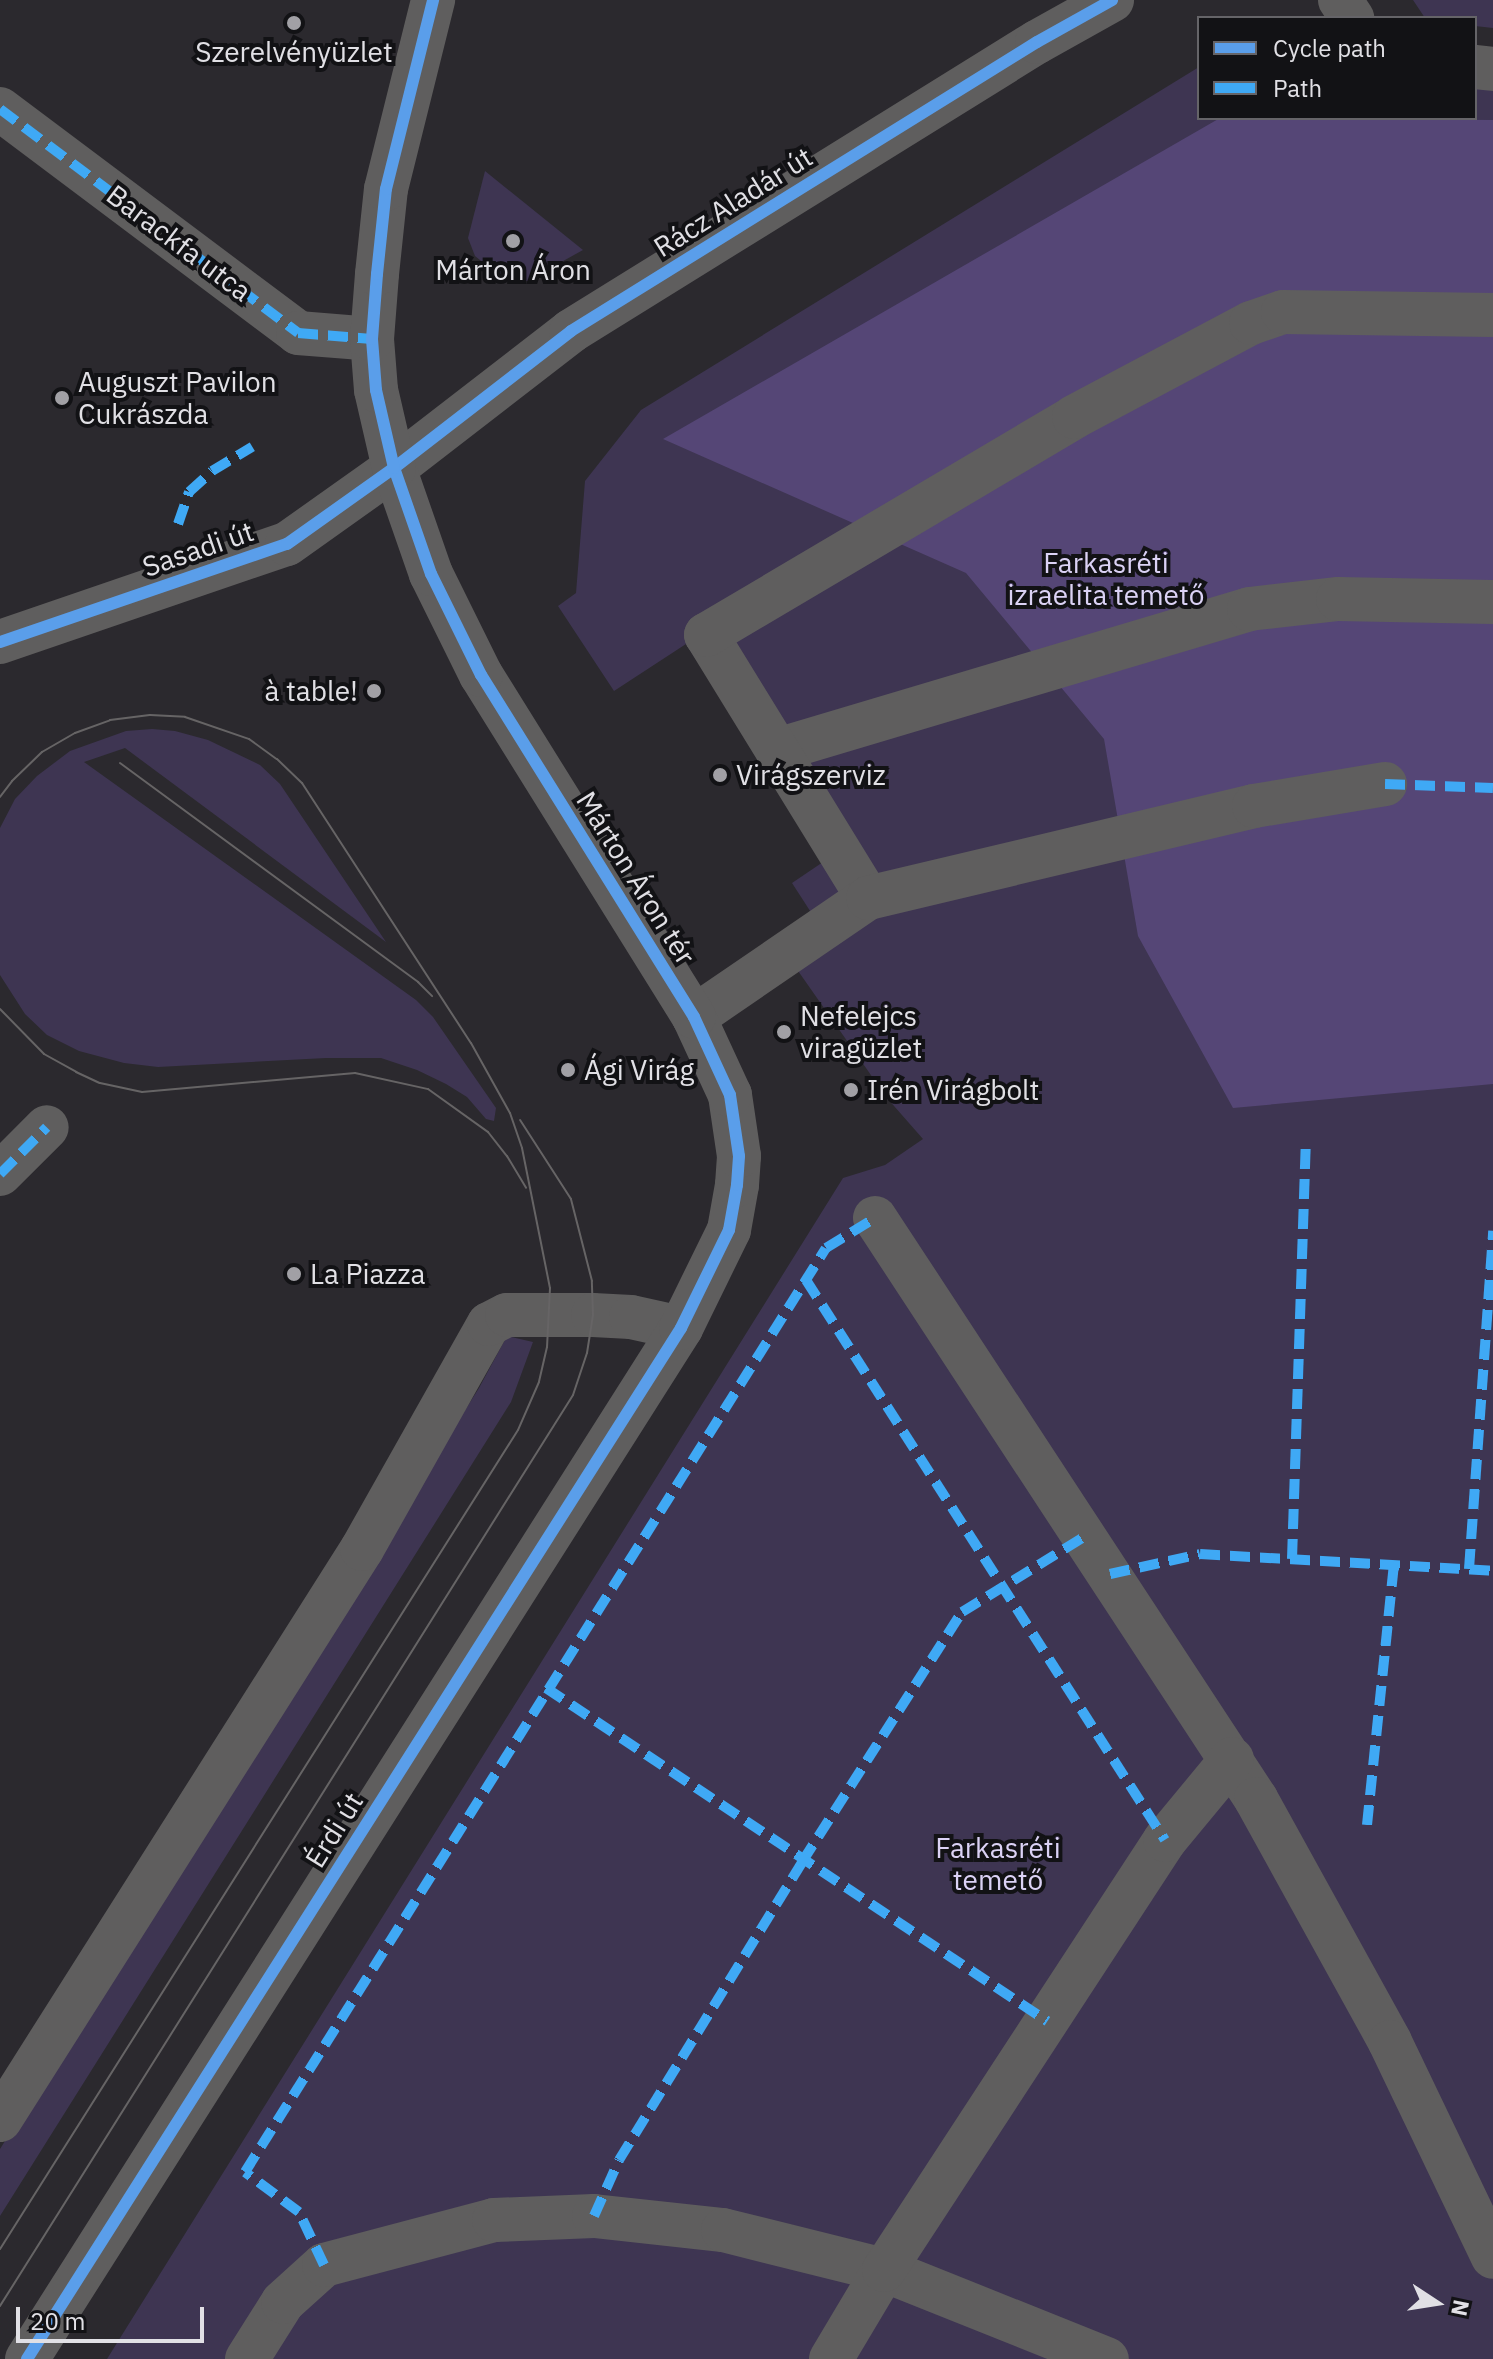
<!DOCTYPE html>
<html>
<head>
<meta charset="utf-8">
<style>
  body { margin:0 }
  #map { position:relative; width:1493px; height:2359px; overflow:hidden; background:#2b292e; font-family:"IBM Plex Sans",sans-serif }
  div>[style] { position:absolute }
  .green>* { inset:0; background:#3e3552 }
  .forest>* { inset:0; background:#554676 }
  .minor>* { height:44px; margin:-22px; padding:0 22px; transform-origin:22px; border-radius:22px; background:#5f5e5e }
  .tram>* { height:2px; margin:-1px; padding:0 1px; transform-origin:1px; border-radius:1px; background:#666465 }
  .quiet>* { height:10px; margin-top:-5px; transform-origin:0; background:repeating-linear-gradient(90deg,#3fa9f5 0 20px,transparent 0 30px) }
  .cycleway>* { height:12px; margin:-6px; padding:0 6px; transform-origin:6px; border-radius:6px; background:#5a9eea }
  .dots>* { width:22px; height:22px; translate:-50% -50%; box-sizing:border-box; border:4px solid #121215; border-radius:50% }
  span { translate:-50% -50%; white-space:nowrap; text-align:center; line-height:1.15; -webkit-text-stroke:8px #121215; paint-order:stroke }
  .poi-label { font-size:28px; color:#e1e0e5 }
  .left { translate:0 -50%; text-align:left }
  .right { translate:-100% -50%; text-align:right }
  .street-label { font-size:28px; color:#e1e0e5 }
  .park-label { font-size:28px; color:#dbd2f5 }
  .legend { position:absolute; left:1197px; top:16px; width:280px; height:104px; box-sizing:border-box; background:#121215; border:2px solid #656468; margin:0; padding:10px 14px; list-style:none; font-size:24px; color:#e1e0e5 }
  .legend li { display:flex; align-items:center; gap:16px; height:40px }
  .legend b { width:40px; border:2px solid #656468 }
  .north { position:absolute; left:1397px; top:2263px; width:80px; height:80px; -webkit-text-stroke:6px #121215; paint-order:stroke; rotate:102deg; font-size:22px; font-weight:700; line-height:32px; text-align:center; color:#e1e0e5 }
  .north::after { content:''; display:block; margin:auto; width:28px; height:36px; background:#e1e0e5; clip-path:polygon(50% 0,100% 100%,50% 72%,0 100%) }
  .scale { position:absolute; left:16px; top:2307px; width:188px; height:36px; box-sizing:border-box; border:4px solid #e1e0e5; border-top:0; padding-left:10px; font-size:24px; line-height:28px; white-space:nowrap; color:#e1e0e5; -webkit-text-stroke:6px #121215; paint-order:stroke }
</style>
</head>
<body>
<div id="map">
  <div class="green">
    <div style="clip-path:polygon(1413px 0,1493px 0,1493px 28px,1475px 26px,1475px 18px,1425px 18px)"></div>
    <div style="clip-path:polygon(1199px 67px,1199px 118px,1475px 118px,1475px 80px,1493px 82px,1493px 2359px,107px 2359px,843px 1178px,885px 1165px,923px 1139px,887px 1098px,796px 968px,814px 917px,792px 883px,826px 860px,686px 644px,614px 691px,558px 606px,576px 593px,585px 481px,641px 410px)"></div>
    <div style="clip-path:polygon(485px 171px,583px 250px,527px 281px,507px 282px,475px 256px,468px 238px)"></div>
    <div style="clip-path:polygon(152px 729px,175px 731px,208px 740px,260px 765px,280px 784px,386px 942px,125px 748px,84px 762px,416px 1000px,433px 1017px,496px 1108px,494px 1121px,486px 1119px,467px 1097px,446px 1084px,417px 1070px,381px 1058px,326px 1058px,158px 1067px,124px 1063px,79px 1051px,47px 1035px,25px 1014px,0 975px,0 828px,15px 799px,37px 776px,70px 751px,126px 731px)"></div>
    <div style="clip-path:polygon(507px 1336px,533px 1342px,511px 1402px,0 2216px,0 2149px,479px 1388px)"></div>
  </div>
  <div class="forest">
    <div style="clip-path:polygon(1220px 118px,1493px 120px,1493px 1084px,1233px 1108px,1138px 936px,1104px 739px,966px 573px,663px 439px)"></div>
  </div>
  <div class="minor">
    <div style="left:1340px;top:0;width:22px;rotate:56deg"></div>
    <div style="left:1475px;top:67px;width:18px;rotate:6deg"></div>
    <div style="left:0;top:109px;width:373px;rotate:36.9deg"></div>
    <div style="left:298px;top:333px;width:74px;rotate:4.6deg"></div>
    <div style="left:0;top:642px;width:303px;rotate:-18.9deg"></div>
    <div style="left:287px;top:544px;width:131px;rotate:-35.4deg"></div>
    <div style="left:394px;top:468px;width:224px;rotate:-37.7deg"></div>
    <div style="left:571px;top:331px;width:548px;rotate:-31.81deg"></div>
    <div style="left:1037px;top:42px;width:86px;rotate:-29.2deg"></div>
    <div style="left:777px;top:750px;width:493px;rotate:-16.6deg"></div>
    <div style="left:1249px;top:609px;width:90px;rotate:-6.4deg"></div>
    <div style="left:1338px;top:599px;width:155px;rotate:1.1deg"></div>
    <div style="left:868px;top:898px;width:309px;rotate:-121.6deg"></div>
    <div style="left:706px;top:635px;width:428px;rotate:-30.6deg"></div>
    <div style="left:1074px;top:417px;width:200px;rotate:-28deg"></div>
    <div style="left:1251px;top:323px;width:34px;rotate:-19deg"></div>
    <div style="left:1283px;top:312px;width:210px;rotate:0.8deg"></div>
    <div style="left:694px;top:1017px;width:211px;rotate:-34.4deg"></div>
    <div style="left:868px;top:898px;width:397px;rotate:-13.4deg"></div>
    <div style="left:1254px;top:806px;width:133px;rotate:-9.5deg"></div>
    <div style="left:0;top:1174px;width:66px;rotate:-45deg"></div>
    <div style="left:875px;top:1218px;width:695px;rotate:56.74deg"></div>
    <div style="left:1256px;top:1799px;width:277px;rotate:61.1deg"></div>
    <div style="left:1390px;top:2042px;width:238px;rotate:64.4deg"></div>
    <div style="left:0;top:2120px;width:676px;rotate:-57.63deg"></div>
    <div style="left:362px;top:1549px;width:258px;rotate:-60.6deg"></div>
    <div style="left:489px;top:1324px;width:20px;rotate:-27deg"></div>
    <div style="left:507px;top:1315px;width:86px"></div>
    <div style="left:593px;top:1315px;width:38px;rotate:3deg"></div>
    <div style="left:631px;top:1317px;width:51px;rotate:12.4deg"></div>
    <div style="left:27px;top:2359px;width:1221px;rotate:-57.61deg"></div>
    <div style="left:681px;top:1328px;width:109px;rotate:-63.9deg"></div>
    <div style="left:729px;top:1230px;width:46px;rotate:-79.9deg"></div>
    <div style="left:737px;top:1185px;width:29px;rotate:-86deg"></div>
    <div style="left:739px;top:1156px;width:62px;rotate:-98.4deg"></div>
    <div style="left:730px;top:1095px;width:86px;rotate:-114.8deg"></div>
    <div style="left:694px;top:1017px;width:403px;rotate:-121.9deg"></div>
    <div style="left:481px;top:675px;width:113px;rotate:-116.3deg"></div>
    <div style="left:431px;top:574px;width:112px;rotate:-109.2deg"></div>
    <div style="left:394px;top:468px;width:80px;rotate:-103deg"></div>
    <div style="left:376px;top:390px;width:51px;rotate:-94.5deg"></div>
    <div style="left:372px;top:339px;width:65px;rotate:-85.6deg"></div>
    <div style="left:377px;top:274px;width:85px;rotate:-84deg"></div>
    <div style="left:386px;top:189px;width:195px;rotate:-76deg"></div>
    <div style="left:247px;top:2359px;width:67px;rotate:-57.7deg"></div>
    <div style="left:283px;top:2302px;width:55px;rotate:-42.1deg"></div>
    <div style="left:324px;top:2265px;width:176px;rotate:-14.8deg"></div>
    <div style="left:494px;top:2220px;width:100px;rotate:-2.3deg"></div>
    <div style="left:594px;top:2216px;width:130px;rotate:6.2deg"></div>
    <div style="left:723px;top:2230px;width:166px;rotate:14deg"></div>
    <div style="left:884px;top:2270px;width:240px;rotate:21.8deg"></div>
    <div style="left:831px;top:2359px;width:104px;rotate:-59.2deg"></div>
    <div style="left:884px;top:2270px;width:514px;rotate:-56.84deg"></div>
    <div style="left:1165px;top:1840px;width:105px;rotate:-50.4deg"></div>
  </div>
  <div class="tram">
    <div style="left:120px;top:763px;width:370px;rotate:36.3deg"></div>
    <div style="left:418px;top:982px;width:20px;rotate:45deg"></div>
    <div style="left:0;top:797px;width:20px;rotate:-53deg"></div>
    <div style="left:12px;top:781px;width:42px;rotate:-44deg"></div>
    <div style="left:42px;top:752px;width:38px;rotate:-30deg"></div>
    <div style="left:75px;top:733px;width:37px;rotate:-20deg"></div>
    <div style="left:110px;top:720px;width:40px;rotate:-7.1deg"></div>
    <div style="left:150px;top:715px;width:35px;rotate:3deg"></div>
    <div style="left:185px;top:717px;width:68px;rotate:19deg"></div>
    <div style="left:249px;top:739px;width:34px;rotate:36deg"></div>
    <div style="left:277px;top:759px;width:35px;rotate:44deg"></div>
    <div style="left:302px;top:783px;width:310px;rotate:57deg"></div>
    <div style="left:471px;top:1043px;width:80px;rotate:60.9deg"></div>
    <div style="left:510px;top:1113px;width:37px;rotate:71deg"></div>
    <div style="left:522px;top:1148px;width:143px;rotate:78.7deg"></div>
    <div style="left:550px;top:1288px;width:59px;rotate:92.9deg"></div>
    <div style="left:547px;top:1347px;width:36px;rotate:103deg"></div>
    <div style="left:539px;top:1382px;width:52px;rotate:113.6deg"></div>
    <div style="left:518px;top:1430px;width:969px;rotate:122.31deg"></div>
    <div style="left:0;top:1009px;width:63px;rotate:45.6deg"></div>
    <div style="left:44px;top:1054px;width:37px;rotate:29deg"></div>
    <div style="left:76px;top:1072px;width:26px;rotate:25deg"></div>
    <div style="left:100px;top:1083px;width:43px;rotate:12.1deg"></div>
    <div style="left:142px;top:1092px;width:214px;rotate:-5.1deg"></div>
    <div style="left:355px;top:1073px;width:75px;rotate:12.4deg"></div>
    <div style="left:428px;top:1089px;width:74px;rotate:35.6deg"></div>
    <div style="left:488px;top:1132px;width:31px;rotate:52deg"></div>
    <div style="left:507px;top:1156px;width:37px;rotate:59deg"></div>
    <div style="left:0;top:2306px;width:1076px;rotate:-57.83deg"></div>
    <div style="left:573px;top:1395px;width:44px;rotate:-71.6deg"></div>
    <div style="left:587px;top:1353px;width:38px;rotate:-81deg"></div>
    <div style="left:593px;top:1315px;width:34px;rotate:-92deg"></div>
    <div style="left:592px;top:1281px;width:85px;rotate:-104.4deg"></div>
    <div style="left:571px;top:1199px;width:94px;rotate:-122.8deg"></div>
  </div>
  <div class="quiet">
    <div style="left:0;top:109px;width:373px;rotate:36.9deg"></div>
    <div style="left:298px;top:333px;width:74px;rotate:4.6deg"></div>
    <div style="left:178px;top:524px;width:34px;rotate:-71deg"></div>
    <div style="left:189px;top:492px;width:31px;rotate:-42deg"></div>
    <div style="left:212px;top:471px;width:47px;rotate:-31deg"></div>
    <div style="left:1385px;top:784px;width:108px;rotate:2.1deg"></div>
    <div style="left:0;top:1174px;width:66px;rotate:-45deg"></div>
    <div style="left:806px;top:1280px;width:665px;rotate:57.34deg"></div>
    <div style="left:1292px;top:1559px;width:419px;rotate:-88.1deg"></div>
    <div style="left:1469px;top:1569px;width:339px;rotate:-85.9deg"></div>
    <div style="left:1110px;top:1574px;width:92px;rotate:-12.5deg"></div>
    <div style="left:1200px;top:1554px;width:293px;rotate:3.3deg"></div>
    <div style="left:546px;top:1688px;width:602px;rotate:33.61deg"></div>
    <div style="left:1367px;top:1825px;width:262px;rotate:-84.1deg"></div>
    <div style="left:594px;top:2216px;width:61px;rotate:-65.9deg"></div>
    <div style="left:619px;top:2160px;width:350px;rotate:-58.4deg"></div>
    <div style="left:802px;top:1862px;width:297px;rotate:-57.4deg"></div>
    <div style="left:962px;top:1612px;width:143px;rotate:-31.6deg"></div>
    <div style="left:324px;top:2265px;width:59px;rotate:-115.3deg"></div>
    <div style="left:299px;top:2212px;width:67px;rotate:-143.5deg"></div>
    <div style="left:245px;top:2172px;width:1091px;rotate:-57.84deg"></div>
    <div style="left:826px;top:1248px;width:57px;rotate:-31.5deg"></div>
  </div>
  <div class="cycleway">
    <div style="left:0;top:642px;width:303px;rotate:-18.9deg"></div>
    <div style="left:287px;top:544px;width:131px;rotate:-35.4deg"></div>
    <div style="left:394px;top:468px;width:224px;rotate:-37.7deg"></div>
    <div style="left:571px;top:331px;width:548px;rotate:-31.81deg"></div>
    <div style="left:1037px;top:42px;width:86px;rotate:-29.2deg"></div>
    <div style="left:27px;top:2359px;width:1221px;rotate:-57.61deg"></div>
    <div style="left:681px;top:1328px;width:109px;rotate:-63.9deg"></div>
    <div style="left:729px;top:1230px;width:46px;rotate:-79.9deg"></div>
    <div style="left:737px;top:1185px;width:29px;rotate:-86deg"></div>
    <div style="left:739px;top:1156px;width:62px;rotate:-98.4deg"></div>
    <div style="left:730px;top:1095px;width:86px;rotate:-114.8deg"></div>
    <div style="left:694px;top:1017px;width:403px;rotate:-121.9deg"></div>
    <div style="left:481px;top:675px;width:113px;rotate:-116.3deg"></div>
    <div style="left:431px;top:574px;width:112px;rotate:-109.2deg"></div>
    <div style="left:394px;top:468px;width:80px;rotate:-103deg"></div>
    <div style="left:376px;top:390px;width:51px;rotate:-94.5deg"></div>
    <div style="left:372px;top:339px;width:65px;rotate:-85.6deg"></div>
    <div style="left:377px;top:274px;width:85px;rotate:-84deg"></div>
    <div style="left:386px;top:189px;width:195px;rotate:-76deg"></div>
  </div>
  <div class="dots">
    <div style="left:294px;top:23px;background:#a1a0a5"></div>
    <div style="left:513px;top:241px;background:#a1a0a5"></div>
    <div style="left:62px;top:398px;background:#a1a0a5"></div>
    <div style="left:374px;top:691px;background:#a1a0a5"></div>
    <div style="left:720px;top:775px;background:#a1a0a5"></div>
    <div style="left:784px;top:1032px;background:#a1a0a5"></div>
    <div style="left:568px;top:1070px;background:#a1a0a5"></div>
    <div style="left:851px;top:1090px;background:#a1a0a5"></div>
    <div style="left:294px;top:1274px;background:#a1a0a5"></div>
  </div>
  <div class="poi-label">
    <span style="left:294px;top:52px">Szerelvényüzlet</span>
    <span style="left:513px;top:270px">Márton Áron</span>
    <span class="left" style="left:78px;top:398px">Auguszt Pavilon<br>Cukrászda</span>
    <span class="right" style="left:358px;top:691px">à table!</span>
    <span class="left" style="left:736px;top:775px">Virágszerviz</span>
    <span class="left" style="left:800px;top:1032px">Nefelejcs<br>viragüzlet</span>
    <span class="left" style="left:584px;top:1070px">Ági Virág</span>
    <span class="left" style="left:867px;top:1090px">Irén Virágbolt</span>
    <span class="left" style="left:310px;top:1274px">La Piazza</span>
  </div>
  <div class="street-label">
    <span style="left:733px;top:202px;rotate:-32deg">Rácz Aladár út</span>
    <span style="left:179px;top:243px;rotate:37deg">Barackfa utca</span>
    <span style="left:198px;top:549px;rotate:-19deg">Sasadi út</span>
    <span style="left:636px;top:878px;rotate:58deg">Márton Áron tér</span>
    <span style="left:334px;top:1830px;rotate:-58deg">Érdi út</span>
  </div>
  <div class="park-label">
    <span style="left:1106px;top:579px">Farkasréti<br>izraelita temető</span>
    <span style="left:998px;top:1864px">Farkasréti<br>temető</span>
  </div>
  <ul class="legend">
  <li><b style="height:10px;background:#5a9eea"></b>Cycle path</li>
  <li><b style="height:10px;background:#3fa9f5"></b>Path</li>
  </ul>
  <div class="north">N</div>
  <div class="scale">20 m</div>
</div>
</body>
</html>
